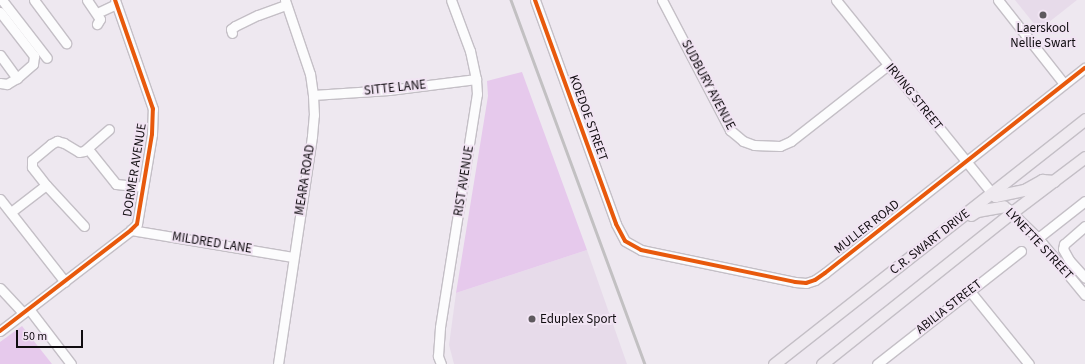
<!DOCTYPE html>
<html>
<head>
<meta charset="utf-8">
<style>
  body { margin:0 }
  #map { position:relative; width:1085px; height:364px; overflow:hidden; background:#eee8f0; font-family:"Source Sans 3",sans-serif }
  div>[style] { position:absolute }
  .built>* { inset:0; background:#e7dbea }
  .green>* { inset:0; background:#e6c9ec }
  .roads { filter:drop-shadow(1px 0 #c4bfc6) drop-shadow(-1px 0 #c4bfc6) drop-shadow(0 1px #c4bfc6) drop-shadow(0 -1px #c4bfc6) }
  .minor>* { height:9px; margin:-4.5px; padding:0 4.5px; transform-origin:4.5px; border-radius:4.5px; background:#fcfcfd }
  .major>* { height:11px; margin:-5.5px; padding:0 5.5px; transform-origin:5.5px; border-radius:5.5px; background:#efeaf0 }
  .rail>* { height:2.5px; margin:-1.25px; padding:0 1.25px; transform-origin:1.25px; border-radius:1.25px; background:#c2c0c2 }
  .cycleway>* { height:4px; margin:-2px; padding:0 2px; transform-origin:2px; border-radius:2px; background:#e8590c }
  .dots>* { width:11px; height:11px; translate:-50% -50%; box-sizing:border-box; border:2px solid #f1e4f3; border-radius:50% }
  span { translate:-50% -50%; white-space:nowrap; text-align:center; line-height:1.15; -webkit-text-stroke:4px #f1e4f3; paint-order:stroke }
  .poi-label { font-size:13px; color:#100c10 }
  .left { translate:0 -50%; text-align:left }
  .street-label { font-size:13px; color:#100c10 }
  .scale { position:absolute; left:16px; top:330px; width:67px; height:18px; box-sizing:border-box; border:2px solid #100c10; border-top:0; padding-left:5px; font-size:12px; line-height:14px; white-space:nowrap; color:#100c10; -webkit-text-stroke:3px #f1e4f3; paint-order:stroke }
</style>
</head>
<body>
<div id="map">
  <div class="built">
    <div style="clip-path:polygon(1015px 0,1077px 0,1039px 30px)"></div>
    <div style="clip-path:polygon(587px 250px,627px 364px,454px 364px,449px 345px,456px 293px)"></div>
  </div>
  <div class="green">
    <div style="clip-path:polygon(522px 72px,587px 250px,456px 293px,488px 96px,487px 81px)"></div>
    <div style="clip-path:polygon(22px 326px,52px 364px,0 364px,0 342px)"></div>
  </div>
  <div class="roads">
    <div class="minor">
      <div style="left:2px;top:0;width:73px;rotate:52.2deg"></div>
      <div style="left:34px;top:0;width:54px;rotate:53.3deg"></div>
      <div style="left:87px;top:0;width:23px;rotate:56deg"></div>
      <div style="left:100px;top:19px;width:6px;rotate:121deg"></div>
      <div style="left:535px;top:0;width:238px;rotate:70.1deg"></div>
      <div style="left:616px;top:224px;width:19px;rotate:62deg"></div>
      <div style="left:625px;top:241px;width:18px;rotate:29deg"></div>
      <div style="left:641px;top:250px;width:157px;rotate:11.7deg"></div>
      <div style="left:795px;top:282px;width:11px;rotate:5deg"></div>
      <div style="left:806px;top:283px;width:9px;rotate:-18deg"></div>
      <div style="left:815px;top:280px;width:12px;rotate:-35deg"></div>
      <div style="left:825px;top:273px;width:331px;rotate:-38.3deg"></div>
      <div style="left:662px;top:0;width:147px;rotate:62.4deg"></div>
      <div style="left:730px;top:130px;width:17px;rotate:40deg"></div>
      <div style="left:743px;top:141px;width:12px;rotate:20deg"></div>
      <div style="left:754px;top:145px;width:26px;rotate:2deg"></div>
      <div style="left:780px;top:146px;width:12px;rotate:-24deg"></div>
      <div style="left:791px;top:141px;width:123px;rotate:-38.1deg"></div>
      <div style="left:836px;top:0;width:253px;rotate:51.1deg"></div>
      <div style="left:998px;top:0;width:107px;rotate:51.8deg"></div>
      <div style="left:0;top:12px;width:56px;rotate:52.3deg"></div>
      <div style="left:34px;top:56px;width:8px;rotate:97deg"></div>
      <div style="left:33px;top:64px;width:21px;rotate:139deg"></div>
      <div style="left:97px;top:13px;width:21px;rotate:-25deg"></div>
      <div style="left:232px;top:33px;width:4px;rotate:-104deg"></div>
      <div style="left:231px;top:29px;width:5px;rotate:-37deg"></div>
      <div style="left:235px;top:26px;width:25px;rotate:-26deg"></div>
      <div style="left:258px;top:15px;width:30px;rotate:-20deg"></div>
      <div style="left:0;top:55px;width:29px;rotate:54deg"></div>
      <div style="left:17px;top:78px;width:12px;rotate:149deg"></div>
      <div style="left:7px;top:84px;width:7px;rotate:-172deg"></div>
      <div style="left:313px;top:95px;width:76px;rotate:-3.8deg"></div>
      <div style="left:389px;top:90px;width:88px;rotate:-7.2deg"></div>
      <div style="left:88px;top:149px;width:45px;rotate:51.3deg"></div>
      <div style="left:116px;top:184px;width:27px;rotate:6deg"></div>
      <div style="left:0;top:199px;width:105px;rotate:51.9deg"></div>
      <div style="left:1007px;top:208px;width:43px;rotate:44.1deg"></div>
      <div style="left:1038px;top:238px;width:74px;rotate:50.5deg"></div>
      <div style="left:11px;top:212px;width:44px;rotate:-37.6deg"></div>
      <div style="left:84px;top:226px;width:56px;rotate:-132.8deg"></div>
      <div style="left:46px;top:185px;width:23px;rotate:-128deg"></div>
      <div style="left:32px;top:167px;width:7px;rotate:-90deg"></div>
      <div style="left:32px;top:160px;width:25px;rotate:-40deg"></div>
      <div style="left:51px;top:144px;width:7px;rotate:-27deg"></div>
      <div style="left:57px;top:141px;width:7px;rotate:16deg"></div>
      <div style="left:64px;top:143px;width:17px;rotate:31deg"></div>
      <div style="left:79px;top:152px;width:5px;rotate:-11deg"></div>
      <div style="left:84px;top:151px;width:33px;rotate:-41deg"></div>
      <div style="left:1085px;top:226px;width:28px;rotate:139deg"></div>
      <div style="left:1064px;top:244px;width:5px;rotate:101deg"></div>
      <div style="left:1063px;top:249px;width:13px;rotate:61deg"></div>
      <div style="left:1069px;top:260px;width:24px;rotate:48deg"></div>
      <div style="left:131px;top:230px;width:164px;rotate:9.5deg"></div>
      <div style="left:1038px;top:238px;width:60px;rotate:-38.2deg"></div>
      <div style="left:0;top:288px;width:34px;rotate:47deg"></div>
      <div style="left:969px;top:290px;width:95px;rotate:51deg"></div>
      <div style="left:29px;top:309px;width:69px;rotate:52.6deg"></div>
      <div style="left:0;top:331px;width:165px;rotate:-37.6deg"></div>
      <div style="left:131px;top:230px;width:8px;rotate:-45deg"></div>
      <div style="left:137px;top:224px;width:91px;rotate:-80.5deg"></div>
      <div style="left:152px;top:134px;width:25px;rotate:-88deg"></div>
      <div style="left:153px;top:109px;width:115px;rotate:-109.2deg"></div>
      <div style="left:278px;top:364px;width:231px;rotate:-81.5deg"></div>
      <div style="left:312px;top:136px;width:21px;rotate:-85deg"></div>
      <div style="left:314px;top:115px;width:20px;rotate:-93deg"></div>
      <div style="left:313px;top:95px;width:21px;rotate:-98deg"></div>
      <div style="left:310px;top:74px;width:78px;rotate:-108.7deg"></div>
      <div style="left:441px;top:364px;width:9px;rotate:-111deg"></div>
      <div style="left:438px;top:356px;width:29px;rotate:-86deg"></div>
      <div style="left:440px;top:327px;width:236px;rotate:-81deg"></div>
      <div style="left:477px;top:94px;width:15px;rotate:-94deg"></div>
      <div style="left:476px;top:79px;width:29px;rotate:-102deg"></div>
      <div style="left:470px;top:51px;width:54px;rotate:-110.4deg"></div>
      <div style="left:877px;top:364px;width:183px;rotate:-38.1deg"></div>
    </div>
    <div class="major">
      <div style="left:995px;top:196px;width:30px;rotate:-12deg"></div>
      <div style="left:1024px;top:190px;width:21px;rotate:-29deg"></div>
      <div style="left:1042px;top:180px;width:12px;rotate:5deg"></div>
      <div style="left:971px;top:215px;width:7px;rotate:-34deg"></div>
      <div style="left:977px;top:211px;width:27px;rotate:-10deg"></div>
      <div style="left:774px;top:364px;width:396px;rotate:-38.2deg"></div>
      <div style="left:822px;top:364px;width:242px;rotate:-38.6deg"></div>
      <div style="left:1011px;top:213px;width:93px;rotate:-37.1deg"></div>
    </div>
  </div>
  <div class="rail">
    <div style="left:511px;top:0;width:388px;rotate:69.8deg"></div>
  </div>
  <div class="cycleway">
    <div style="left:535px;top:0;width:238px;rotate:70.1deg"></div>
    <div style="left:616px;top:224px;width:19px;rotate:62deg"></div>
    <div style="left:625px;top:241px;width:18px;rotate:29deg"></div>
    <div style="left:641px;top:250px;width:157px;rotate:11.7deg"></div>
    <div style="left:795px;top:282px;width:11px;rotate:5deg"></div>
    <div style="left:806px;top:283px;width:9px;rotate:-18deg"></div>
    <div style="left:815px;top:280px;width:12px;rotate:-35deg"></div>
    <div style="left:825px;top:273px;width:331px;rotate:-38.3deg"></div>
    <div style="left:0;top:331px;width:165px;rotate:-37.6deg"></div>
    <div style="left:131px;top:230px;width:8px;rotate:-45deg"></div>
    <div style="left:137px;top:224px;width:91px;rotate:-80.5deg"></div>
    <div style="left:152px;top:134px;width:25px;rotate:-88deg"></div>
    <div style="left:153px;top:109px;width:115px;rotate:-109.2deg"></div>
  </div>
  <div class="dots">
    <div style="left:1043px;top:15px;background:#5e595e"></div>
    <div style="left:532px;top:319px;background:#5e595e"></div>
  </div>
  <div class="poi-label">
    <span style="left:1043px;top:36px">Laerskool<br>Nellie Swart</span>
    <span class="left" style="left:540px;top:319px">Eduplex Sport</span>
  </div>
  <div class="street-label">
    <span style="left:708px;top:85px;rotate:62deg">SUDBURY AVENUE</span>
    <span style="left:395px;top:88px;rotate:-6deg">SITTE LANE</span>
    <span style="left:914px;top:97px;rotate:51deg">IRVING STREET</span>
    <span style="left:588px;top:118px;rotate:70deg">KOEDOE STREET</span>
    <span style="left:135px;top:170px;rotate:-81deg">DORMER AVENUE</span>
    <span style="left:305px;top:180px;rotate:-81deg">MEARA ROAD</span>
    <span style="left:464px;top:181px;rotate:-81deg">RIST AVENUE</span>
    <span style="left:867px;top:227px;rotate:-38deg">MULLER ROAD</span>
    <span style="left:930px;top:242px;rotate:-38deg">C.R. SWART DRIVE</span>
    <span style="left:212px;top:243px;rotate:9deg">MILDRED LANE</span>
    <span style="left:1039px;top:244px;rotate:47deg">LYNETTE STREET</span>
    <span style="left:949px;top:307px;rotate:-38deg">ABILIA STREET</span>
  </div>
  <div class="scale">50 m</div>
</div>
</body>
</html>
